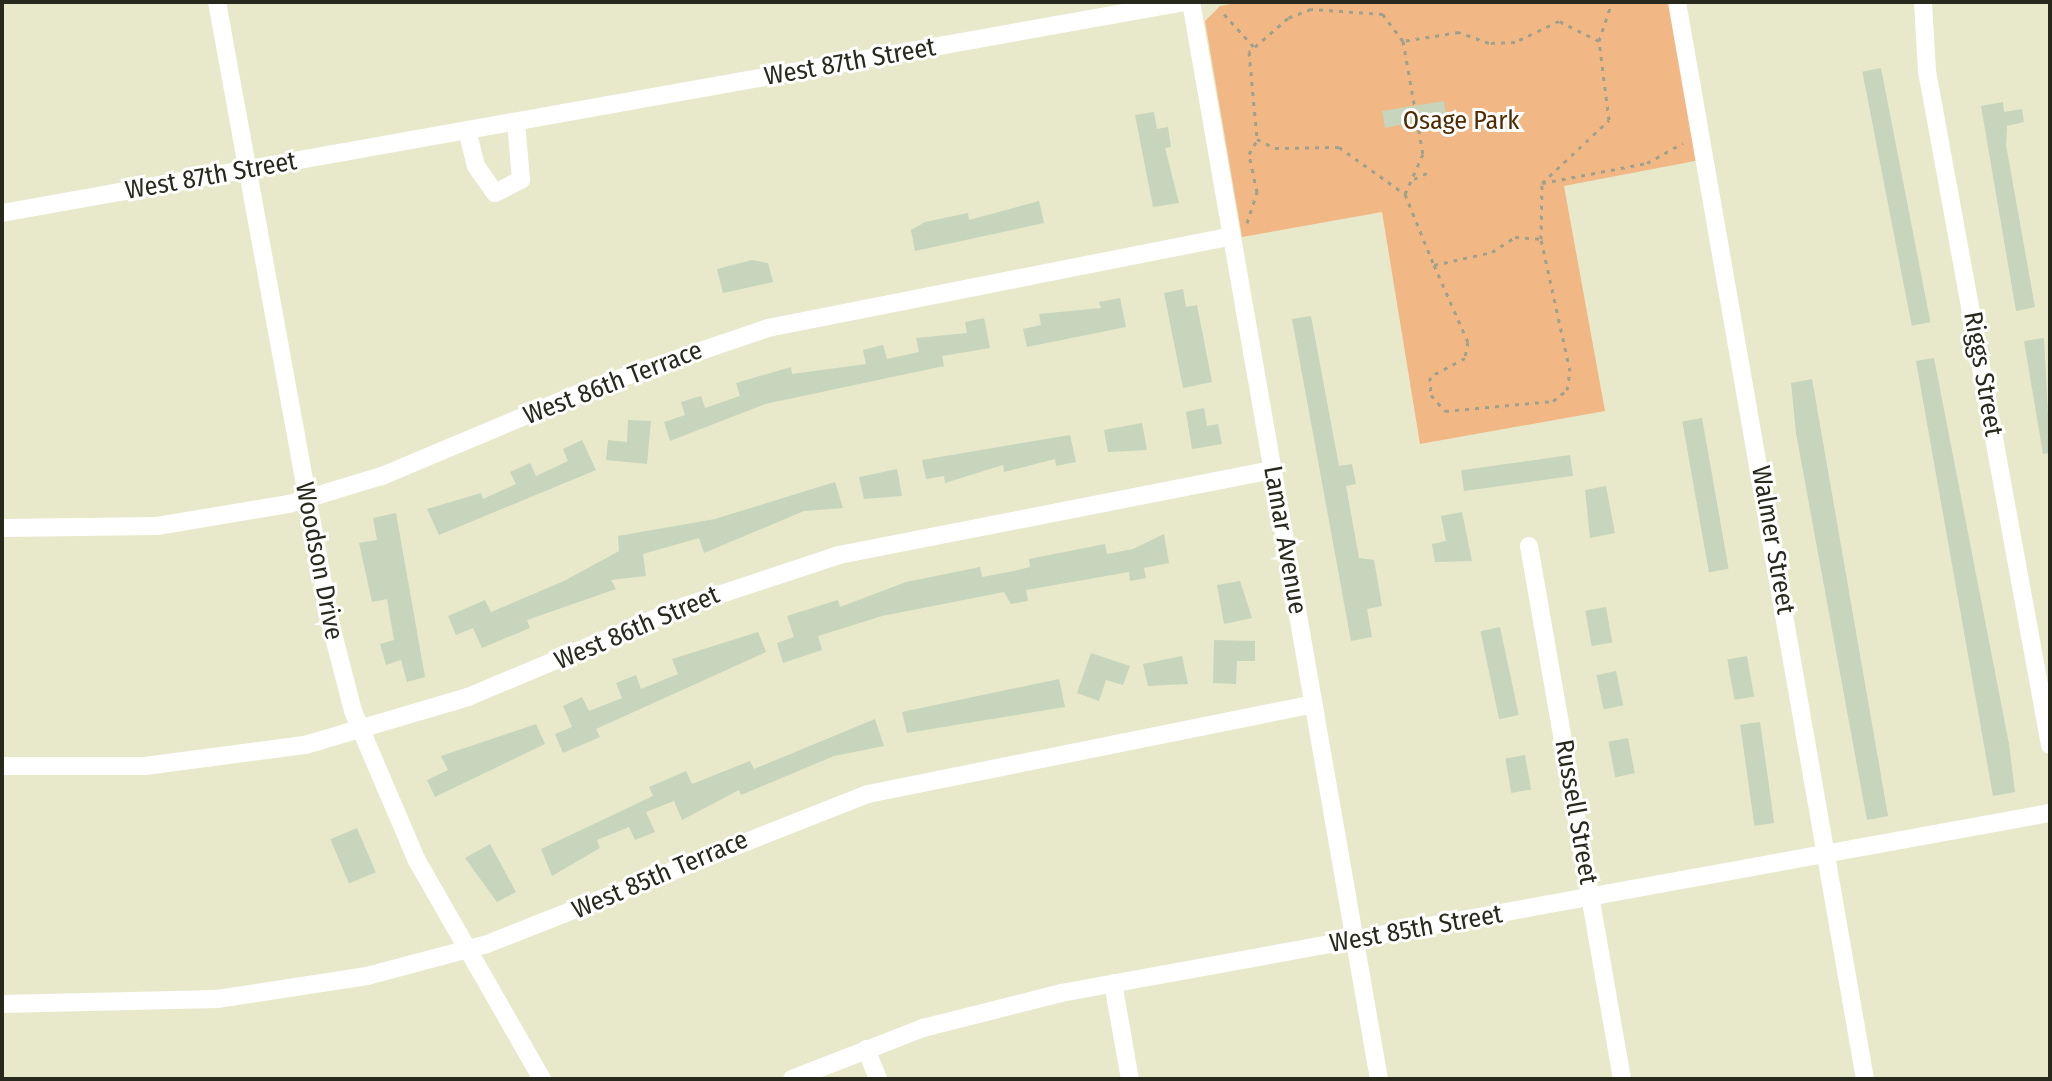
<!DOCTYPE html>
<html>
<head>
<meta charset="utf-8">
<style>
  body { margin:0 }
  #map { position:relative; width:2052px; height:1081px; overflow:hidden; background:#e8e9cb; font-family:"Fira Sans Condensed",sans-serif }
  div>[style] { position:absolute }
  .green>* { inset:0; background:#f1b886 }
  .building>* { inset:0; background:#c6d5bb; transform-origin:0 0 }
  .path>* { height:3px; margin-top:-1.5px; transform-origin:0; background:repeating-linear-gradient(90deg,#a0a18a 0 4px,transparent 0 10px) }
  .minor>* { height:18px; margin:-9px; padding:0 9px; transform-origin:9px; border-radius:9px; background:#fff }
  span { translate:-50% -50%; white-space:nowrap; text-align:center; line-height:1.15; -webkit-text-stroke:6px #fff; paint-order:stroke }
  .street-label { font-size:26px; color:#28291d }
  .park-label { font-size:26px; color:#512b00 }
  .frame { position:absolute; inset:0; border:4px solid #28291d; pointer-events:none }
</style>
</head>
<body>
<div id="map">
  <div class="green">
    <div style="clip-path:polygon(1242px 2px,1670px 2px,1700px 160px,1564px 186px,1605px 411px,1420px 444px,1382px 212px,1242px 237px,1205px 21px,1220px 6px)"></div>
  </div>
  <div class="building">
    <div style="left:1881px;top:68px;width:259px;height:19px;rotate:79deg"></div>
    <div style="clip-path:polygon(1444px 101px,1446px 115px,1385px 128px,1382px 111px)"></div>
    <div style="clip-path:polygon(2003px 102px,2004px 112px,2022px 109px,2024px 122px,2007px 126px,2006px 145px,2035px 307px,2016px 311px,1981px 106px)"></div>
    <div style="clip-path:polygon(1154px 112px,1157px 129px,1168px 127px,1171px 147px,1165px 148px,1179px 203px,1153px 207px,1135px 115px)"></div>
    <div style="clip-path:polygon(1039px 201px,1044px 223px,915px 251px,911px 230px,925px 222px,968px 213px,969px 220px)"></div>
    <div style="clip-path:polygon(752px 260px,768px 263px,773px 282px,723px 293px,717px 269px)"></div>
    <div style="clip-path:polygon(1183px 289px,1186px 307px,1197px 305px,1212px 382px,1183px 388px,1164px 293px)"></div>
    <div style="clip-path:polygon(1120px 298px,1126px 327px,1027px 347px,1023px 329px,1041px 325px,1039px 314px,1101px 308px,1099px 302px)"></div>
    <div style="clip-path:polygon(1311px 316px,1339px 466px,1352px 464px,1356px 484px,1346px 486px,1359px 558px,1374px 560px,1382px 606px,1367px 609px,1372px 637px,1351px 641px,1292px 319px)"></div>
    <div style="clip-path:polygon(984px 318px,990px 348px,942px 356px,944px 366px,765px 404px,670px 441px,664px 422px,685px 415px,681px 402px,701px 396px,705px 408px,740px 396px,736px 383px,791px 367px,792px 374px,866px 364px,863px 350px,883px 345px,887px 359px,919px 352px,916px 338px,967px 333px,965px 322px)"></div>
    <div style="clip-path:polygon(2044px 338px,2050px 453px,2043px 454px,2024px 341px)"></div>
    <div style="clip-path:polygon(1934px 358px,2009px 744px,2015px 792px,1993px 796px,1916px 361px)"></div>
    <div style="clip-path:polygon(1812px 379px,1888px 816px,1867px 820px,1796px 433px,1791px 383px)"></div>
    <div style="clip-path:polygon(1204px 408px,1207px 426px,1218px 424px,1222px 444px,1192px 449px,1186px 412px)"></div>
    <div style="left:1702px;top:418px;width:153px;height:20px;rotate:80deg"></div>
    <div style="clip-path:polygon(628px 420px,651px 421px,647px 464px,606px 460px,608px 440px,627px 442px)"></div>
    <div style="clip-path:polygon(1142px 423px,1147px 450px,1108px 452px,1104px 430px)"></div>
    <div style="clip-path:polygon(1070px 435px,1076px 462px,1056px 466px,1055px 459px,1004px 472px,1003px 465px,945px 483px,944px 476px,926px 479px,922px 460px)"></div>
    <div style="clip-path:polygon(582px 440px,596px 470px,439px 535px,427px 509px,481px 493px,483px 499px,516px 484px,510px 472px,530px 463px,536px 476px,568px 461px,563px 449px)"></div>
    <div style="left:1570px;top:455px;width:21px;height:110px;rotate:82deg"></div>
    <div style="clip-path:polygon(897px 469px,902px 496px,864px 499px,859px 477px)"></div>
    <div style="clip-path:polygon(835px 482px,843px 508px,804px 511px,704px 553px,699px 538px,643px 554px,646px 576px,611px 580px,616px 589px,527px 620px,530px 628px,482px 648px,473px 628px,456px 635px,448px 616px,485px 600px,491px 612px,564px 581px,619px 551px,618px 536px,715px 519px)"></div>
    <div style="clip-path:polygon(1606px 486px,1615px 533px,1590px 538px,1585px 490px)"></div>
    <div style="clip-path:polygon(1462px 512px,1472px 561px,1435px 562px,1432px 544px,1446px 541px,1441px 516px)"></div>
    <div style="clip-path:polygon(396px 513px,425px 677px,407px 682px,401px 660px,386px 665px,380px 644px,394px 640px,387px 599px,372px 602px,359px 543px,377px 540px,373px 518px)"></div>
    <div style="clip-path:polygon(1164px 534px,1169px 563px,1144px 568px,1146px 578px,1130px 581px,1129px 572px,1026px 590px,1028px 601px,1011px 604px,1004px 592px,882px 616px,818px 636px,822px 650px,783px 663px,777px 643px,794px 637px,787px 616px,838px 600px,840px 607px,906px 582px,980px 567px,982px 577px,1014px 571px,1030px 567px,1029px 559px,1105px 544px,1107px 554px,1133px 549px)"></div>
    <div style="clip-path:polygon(1240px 581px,1252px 618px,1224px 624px,1217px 585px)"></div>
    <div style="left:1606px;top:607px;width:36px;height:21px;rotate:80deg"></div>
    <div style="left:1500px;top:627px;width:90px;height:20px;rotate:78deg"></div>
    <div style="clip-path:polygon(758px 632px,766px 652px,596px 729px,600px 737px,563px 753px,555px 734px,572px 727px,563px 706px,582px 697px,589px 711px,622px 698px,616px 683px,636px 675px,641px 689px,678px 674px,672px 659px)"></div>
    <div style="clip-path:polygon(1214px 640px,1255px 641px,1255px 661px,1237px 661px,1236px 684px,1213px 683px)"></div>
    <div style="clip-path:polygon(1091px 653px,1130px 666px,1123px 685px,1106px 680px,1099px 701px,1077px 693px)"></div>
    <div style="clip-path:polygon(1182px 656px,1188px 684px,1148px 686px,1143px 664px)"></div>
    <div style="left:1747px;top:656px;width:41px;height:20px;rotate:80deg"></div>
    <div style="left:1616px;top:671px;width:35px;height:20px;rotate:78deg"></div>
    <div style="clip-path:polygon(1059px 679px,1065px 707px,907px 733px,902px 712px)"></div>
    <div style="clip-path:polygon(875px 719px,884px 746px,834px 756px,741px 795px,739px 790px,682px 820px,674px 801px,646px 812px,655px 832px,635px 840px,629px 827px,597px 840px,600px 848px,552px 876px,541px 849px,653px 796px,649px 787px,686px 771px,692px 784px,750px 761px,754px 769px)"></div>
    <div style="left:1760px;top:722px;width:102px;height:20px;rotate:82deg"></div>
    <div style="clip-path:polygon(536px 724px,545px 744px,435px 797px,427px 780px,448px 770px,441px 756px)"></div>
    <div style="left:1628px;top:738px;width:36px;height:20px;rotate:79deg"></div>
    <div style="left:1525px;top:755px;width:35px;height:20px;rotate:80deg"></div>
    <div style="left:357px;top:828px;width:48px;height:29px;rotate:67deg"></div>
    <div style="clip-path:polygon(490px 844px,516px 892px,497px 902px,465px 858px)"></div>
  </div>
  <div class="path">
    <div style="left:1224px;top:14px;width:45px;rotate:47.7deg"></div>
    <div style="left:1403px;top:41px;width:115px;rotate:80deg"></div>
    <div style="left:1423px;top:154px;width:44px;rotate:114.2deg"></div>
    <div style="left:1599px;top:41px;width:45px;rotate:-153.4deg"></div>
    <div style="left:1559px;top:21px;width:49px;rotate:154.5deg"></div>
    <div style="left:1515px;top:42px;width:26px;rotate:178deg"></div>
    <div style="left:1489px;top:43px;width:32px;rotate:-160deg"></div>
    <div style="left:1459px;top:32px;width:57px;rotate:170.9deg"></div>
    <div style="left:1403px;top:41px;width:34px;rotate:-127deg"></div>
    <div style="left:1383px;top:14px;width:72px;rotate:-176deg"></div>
    <div style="left:1311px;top:9px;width:25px;rotate:159deg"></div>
    <div style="left:1288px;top:18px;width:52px;rotate:138.9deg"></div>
    <div style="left:1249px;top:52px;width:87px;rotate:84.7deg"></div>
    <div style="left:1257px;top:139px;width:20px;rotate:27deg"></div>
    <div style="left:1275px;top:148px;width:64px;rotate:-0.9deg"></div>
    <div style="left:1339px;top:147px;width:81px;rotate:35.5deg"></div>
    <div style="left:1405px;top:194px;width:77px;rotate:67.8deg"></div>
    <div style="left:1434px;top:265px;width:59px;rotate:-12.6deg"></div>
    <div style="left:1492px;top:252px;width:27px;rotate:-33deg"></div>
    <div style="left:1515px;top:237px;width:26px;rotate:4deg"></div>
    <div style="left:1541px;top:239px;width:56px;rotate:-89deg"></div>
    <div style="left:1542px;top:183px;width:92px;rotate:-43.2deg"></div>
    <div style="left:1609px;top:120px;width:80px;rotate:-97.2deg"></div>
    <div style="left:1599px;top:41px;width:41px;rotate:-71.6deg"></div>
    <div style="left:1414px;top:179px;width:17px;rotate:-25deg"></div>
    <div style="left:1542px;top:183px;width:107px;rotate:-10.8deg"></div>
    <div style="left:1647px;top:163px;width:41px;rotate:-29.1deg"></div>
    <div style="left:1247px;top:223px;width:33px;rotate:-72deg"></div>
    <div style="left:1257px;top:192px;width:39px;rotate:-102deg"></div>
    <div style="left:1249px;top:154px;width:16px;rotate:-60deg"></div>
    <div style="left:1434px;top:265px;width:84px;rotate:66.2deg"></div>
    <div style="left:1468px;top:342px;width:16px;rotate:101deg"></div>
    <div style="left:1465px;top:358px;width:40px;rotate:152deg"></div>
    <div style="left:1430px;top:377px;width:18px;rotate:87deg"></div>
    <div style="left:1431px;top:395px;width:21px;rotate:49deg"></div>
    <div style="left:1445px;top:411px;width:108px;rotate:-5.3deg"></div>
    <div style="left:1553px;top:401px;width:18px;rotate:-38deg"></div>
    <div style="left:1567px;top:390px;width:19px;rotate:-81deg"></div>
    <div style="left:1570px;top:371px;width:135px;rotate:-102.4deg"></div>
  </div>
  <div class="minor">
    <div style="left:217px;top:2px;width:630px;rotate:79.67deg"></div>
    <div style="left:330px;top:622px;width:92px;rotate:75.5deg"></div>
    <div style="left:353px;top:711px;width:161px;rotate:66.9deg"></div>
    <div style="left:416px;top:859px;width:254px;rotate:60.2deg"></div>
    <div style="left:1191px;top:2px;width:1093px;rotate:80.1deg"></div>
    <div style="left:1677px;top:2px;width:1093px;rotate:80.1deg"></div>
    <div style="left:1923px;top:2px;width:69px;rotate:86.7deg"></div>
    <div style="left:1927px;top:71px;width:685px;rotate:79.66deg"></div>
    <div style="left:467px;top:130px;width:37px;rotate:76deg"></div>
    <div style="left:476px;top:166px;width:33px;rotate:55deg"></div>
    <div style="left:495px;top:193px;width:29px;rotate:-27deg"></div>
    <div style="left:521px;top:180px;width:58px;rotate:-94.9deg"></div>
    <div style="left:2px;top:213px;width:1202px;rotate:-10.11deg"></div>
    <div style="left:2px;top:528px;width:155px;rotate:-0.7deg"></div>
    <div style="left:157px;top:526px;width:134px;rotate:-9.5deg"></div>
    <div style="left:289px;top:504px;width:97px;rotate:-16.8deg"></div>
    <div style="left:382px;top:476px;width:227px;rotate:-22.8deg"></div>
    <div style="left:591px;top:388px;width:187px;rotate:-18.7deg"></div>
    <div style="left:768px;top:328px;width:472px;rotate:-11.2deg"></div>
    <div style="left:1529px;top:546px;width:541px;rotate:80.1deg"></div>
    <div style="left:2px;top:766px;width:143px"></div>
    <div style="left:145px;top:766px;width:161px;rotate:-7.5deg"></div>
    <div style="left:305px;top:745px;width:170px;rotate:-16.4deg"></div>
    <div style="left:468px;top:697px;width:235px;rotate:-22.8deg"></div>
    <div style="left:685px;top:606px;width:162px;rotate:-18.3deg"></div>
    <div style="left:839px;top:555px;width:442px;rotate:-11.1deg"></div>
    <div style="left:1113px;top:983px;width:97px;rotate:80deg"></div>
    <div style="left:2px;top:1004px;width:215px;rotate:-1.3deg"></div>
    <div style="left:217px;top:999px;width:152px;rotate:-8.7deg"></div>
    <div style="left:367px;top:976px;width:124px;rotate:-14.9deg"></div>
    <div style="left:487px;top:944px;width:409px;rotate:-21.5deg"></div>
    <div style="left:868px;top:794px;width:454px;rotate:-11.4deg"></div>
    <div style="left:866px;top:1049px;width:32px;rotate:68deg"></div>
    <div style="left:792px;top:1079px;width:141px;rotate:-21.3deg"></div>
    <div style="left:923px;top:1028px;width:142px;rotate:-14.2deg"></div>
    <div style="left:1061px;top:993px;width:1005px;rotate:-10.32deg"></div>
  </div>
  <div class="street-label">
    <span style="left:850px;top:62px;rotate:-10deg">West 87th Street</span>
    <span style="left:211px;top:176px;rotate:-10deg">West 87th Street</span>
    <span style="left:1983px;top:374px;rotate:80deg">Riggs Street</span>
    <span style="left:613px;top:383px;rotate:-21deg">West 86th Terrace</span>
    <span style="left:1285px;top:540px;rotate:80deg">Lamar Avenue</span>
    <span style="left:1773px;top:540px;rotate:80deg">Walmer Street</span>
    <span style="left:319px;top:561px;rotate:79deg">Woodson Drive</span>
    <span style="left:637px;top:628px;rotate:-23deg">West 86th Street</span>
    <span style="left:1576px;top:812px;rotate:80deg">Russell Street</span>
    <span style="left:660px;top:875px;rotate:-23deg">West 85th Terrace</span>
    <span style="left:1416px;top:929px;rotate:-10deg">West 85th Street</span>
  </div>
  <div class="park-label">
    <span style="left:1461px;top:121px">Osage Park</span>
  </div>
  <div class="frame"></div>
</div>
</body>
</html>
